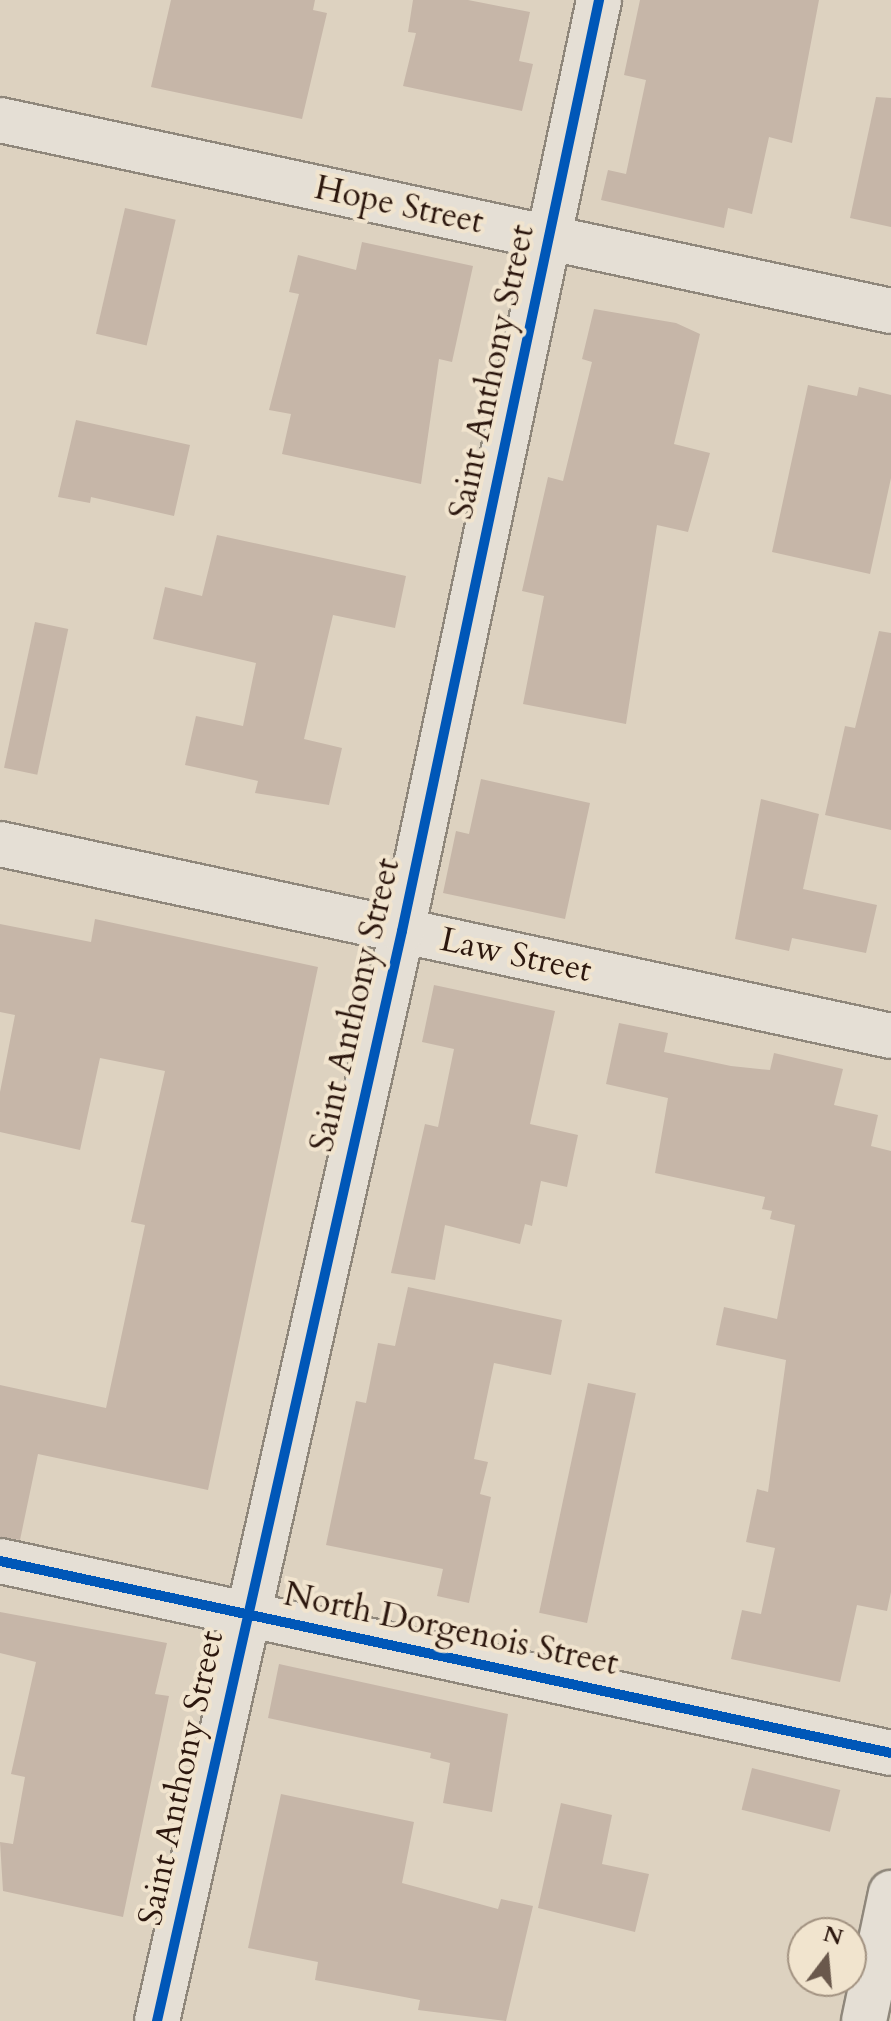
<!DOCTYPE html>
<html>
<head>
<meta charset="utf-8">
<style>
  body { margin:0 }
  #map { position:relative; width:891px; height:2021px; overflow:hidden; background:#ddd2c0; font-family:Cardo,serif }
  div>[style] { position:absolute }
  .building>* { inset:0; background:#c6b6a8; transform-origin:0 0 }
  .roads { filter:drop-shadow(2px 0 #8f877b) drop-shadow(-2px 0 #8f877b) drop-shadow(0 2px #8f877b) drop-shadow(0 -2px #8f877b) }
  .street>* { height:44px; margin:-22px; padding:0 22px; transform-origin:22px; border-radius:22px; background:#e5dfd5 }
  .cycleway>* { height:10px; margin:-5px; padding:0 5px; transform-origin:5px; border-radius:5px; background:#0057b8 }
  span { translate:-50% -50%; white-space:nowrap; text-align:center; line-height:1.15; -webkit-text-stroke:8px #f1e4ce; paint-order:stroke }
  .street-label { font-size:34px; color:#2c170e }
  .north { position:absolute; left:787px; top:1917px; width:80px; height:80px; box-sizing:border-box; background:#f1e4ce; border:2px solid #a29281; border-radius:50%; rotate:16deg; font-size:22px; font-weight:700; line-height:32px; text-align:center; color:#2c170e }
  .north::after { content:''; display:block; margin:auto; width:28px; height:36px; background:#6a584c; clip-path:polygon(50% 0,100% 100%,50% 72%,0 100%) }
</style>
</head>
<body>
<div id="map">
  <div class="building">
    <div style="clip-path:polygon(171px 0,315px 0,313px 10px,327px 13px,302px 119px,151px 87px)"></div>
    <div style="clip-path:polygon(413px 0,468px 0,530px 12px,519px 61px,533px 64px,522px 111px,403px 86px,416px 33px,408px 32px)"></div>
    <div style="clip-path:polygon(640px 0,819px 0,792px 143px,769px 137px,752px 214px,728px 208px,724px 228px,601px 200px,608px 170px,626px 174px,646px 80px,624px 75px)"></div>
    <div style="clip-path:polygon(876px 97px,891px 98px,891px 227px,850px 218px)"></div>
    <div style="left:125px;top:208px;width:52px;height:129px;rotate:13deg"></div>
    <div style="clip-path:polygon(362px 242px,473px 266px,452px 362px,439px 359px,421px 484px,282px 454px,291px 414px,269px 410px,299px 294px,289px 292px,298px 255px,356px 270px)"></div>
    <div style="clip-path:polygon(594px 309px,676px 323px,700px 334px,674px 444px,710px 453px,688px 532px,657px 525px,626px 724px,523px 704px,544px 596px,522px 591px,548px 477px,563px 481px,592px 362px,582px 359px)"></div>
    <div style="clip-path:polygon(808px 385px,857px 396px,859px 387px,891px 395px,891px 478px,870px 574px,772px 552px)"></div>
    <div style="clip-path:polygon(76px 420px,190px 445px,174px 516px,91px 497px,90px 503px,58px 497px)"></div>
    <div style="clip-path:polygon(217px 535px,406px 576px,395px 628px,333px 615px,304px 739px,342px 748px,329px 805px,255px 793px,258px 781px,185px 765px,196px 716px,243px 726px,256px 663px,153px 639px,165px 587px,202px 596px)"></div>
    <div style="left:35px;top:622px;width:34px;height:149px;rotate:12deg"></div>
    <div style="clip-path:polygon(879px 631px,891px 633px,891px 830px,825px 815px,845px 726px,855px 728px)"></div>
    <div style="clip-path:polygon(481px 779px,590px 803px,565px 919px,443px 893px,456px 831px,469px 834px)"></div>
    <div style="clip-path:polygon(761px 799px,819px 814px,803px 889px,877px 905px,866px 953px,792px 938px,789px 951px,735px 939px)"></div>
    <div style="clip-path:polygon(95px 919px,318px 967px,208px 1490px,38px 1454px,20px 1540px,0 1537px,0 1385px,106px 1408px,145px 1225px,131px 1222px,165px 1071px,100px 1058px,80px 1150px,0 1132px,0 1092px,15px 1015px,0 1012px,0 924px,91px 942px)"></div>
    <div style="clip-path:polygon(434px 985px,555px 1011px,530px 1124px,578px 1135px,567px 1187px,541px 1181px,532px 1226px,525px 1224px,520px 1244px,445px 1225px,435px 1280px,391px 1273px,425px 1124px,438px 1127px,454px 1049px,422px 1042px)"></div>
    <div style="clip-path:polygon(619px 1023px,668px 1033px,664px 1052px,731px 1066px,770px 1070px,774px 1053px,843px 1069px,834px 1105px,878px 1115px,871px 1146px,891px 1151px,891px 1592px,887px 1611px,857px 1605px,840px 1682px,731px 1659px,742px 1610px,761px 1614px,775px 1548px,746px 1542px,757px 1489px,768px 1492px,786px 1360px,716px 1345px,724px 1307px,777px 1319px,795px 1225px,770px 1219px,772px 1211px,762px 1209px,765px 1197px,655px 1173px,668px 1098px,606px 1084px)"></div>
    <div style="clip-path:polygon(408px 1287px,562px 1320px,551px 1375px,494px 1363px,474px 1459px,488px 1462px,480px 1494px,491px 1497px,469px 1603px,437px 1596px,443px 1569px,326px 1545px,356px 1401px,366px 1403px,378px 1343px,395px 1346px)"></div>
    <div style="left:588px;top:1383px;width:49px;height:235px;rotate:12deg"></div>
    <div style="clip-path:polygon(0 1612px,167px 1643px,155px 1694px,169px 1696px,123px 1917px,3px 1891px,0 1842px,13px 1844px,25px 1777px,11px 1774px,36px 1662px,0 1653px)"></div>
    <div style="clip-path:polygon(279px 1664px,508px 1714px,492px 1812px,443px 1803px,450px 1763px,430px 1758px,431px 1753px,268px 1718px)"></div>
    <div style="left:752px;top:1768px;width:91px;height:43px;rotate:14deg"></div>
    <div style="clip-path:polygon(281px 1794px,414px 1822px,402px 1883px,498px 1909px,501px 1899px,533px 1906px,506px 2021px,418px 2010px,420px 2000px,315px 1980px,318px 1962px,248px 1948px)"></div>
    <div style="clip-path:polygon(561px 1803px,612px 1815px,602px 1864px,649px 1874px,635px 1932px,538px 1908px)"></div>
  </div>
  <div class="roads">
    <div class="street">
      <div style="left:0;top:120px;width:911px;rotate:12.1deg"></div>
      <div style="left:0;top:844px;width:911px;rotate:12.16deg"></div>
      <div style="left:0;top:1561px;width:911px;rotate:12.16deg"></div>
      <div style="left:157px;top:2021px;width:1117px;rotate:-77.33deg"></div>
      <div style="left:402px;top:931px;width:952px;rotate:-78.05deg"></div>
      <div style="left:864px;top:2021px;width:131px;rotate:-78.1deg"></div>
    </div>
  </div>
  <div class="cycleway">
    <div style="left:0;top:1561px;width:911px;rotate:12.16deg"></div>
    <div style="left:157px;top:2021px;width:1117px;rotate:-77.33deg"></div>
    <div style="left:402px;top:931px;width:952px;rotate:-78.05deg"></div>
  </div>
  <div class="street-label">
    <span style="left:399px;top:205px;rotate:12deg">Hope Street</span>
    <span style="left:492px;top:372px;rotate:-78deg">Saint Anthony Street</span>
    <span style="left:516px;top:955px;rotate:12deg">Law Street</span>
    <span style="left:355px;top:1005px;rotate:-77deg">Saint Anthony Street</span>
    <span style="left:451px;top:1629px;rotate:12deg">North Dorgenois Street</span>
    <span style="left:181px;top:1778px;rotate:-78deg">Saint Anthony Street</span>
  </div>
  <div class="north">N</div>
</div>
</body>
</html>
